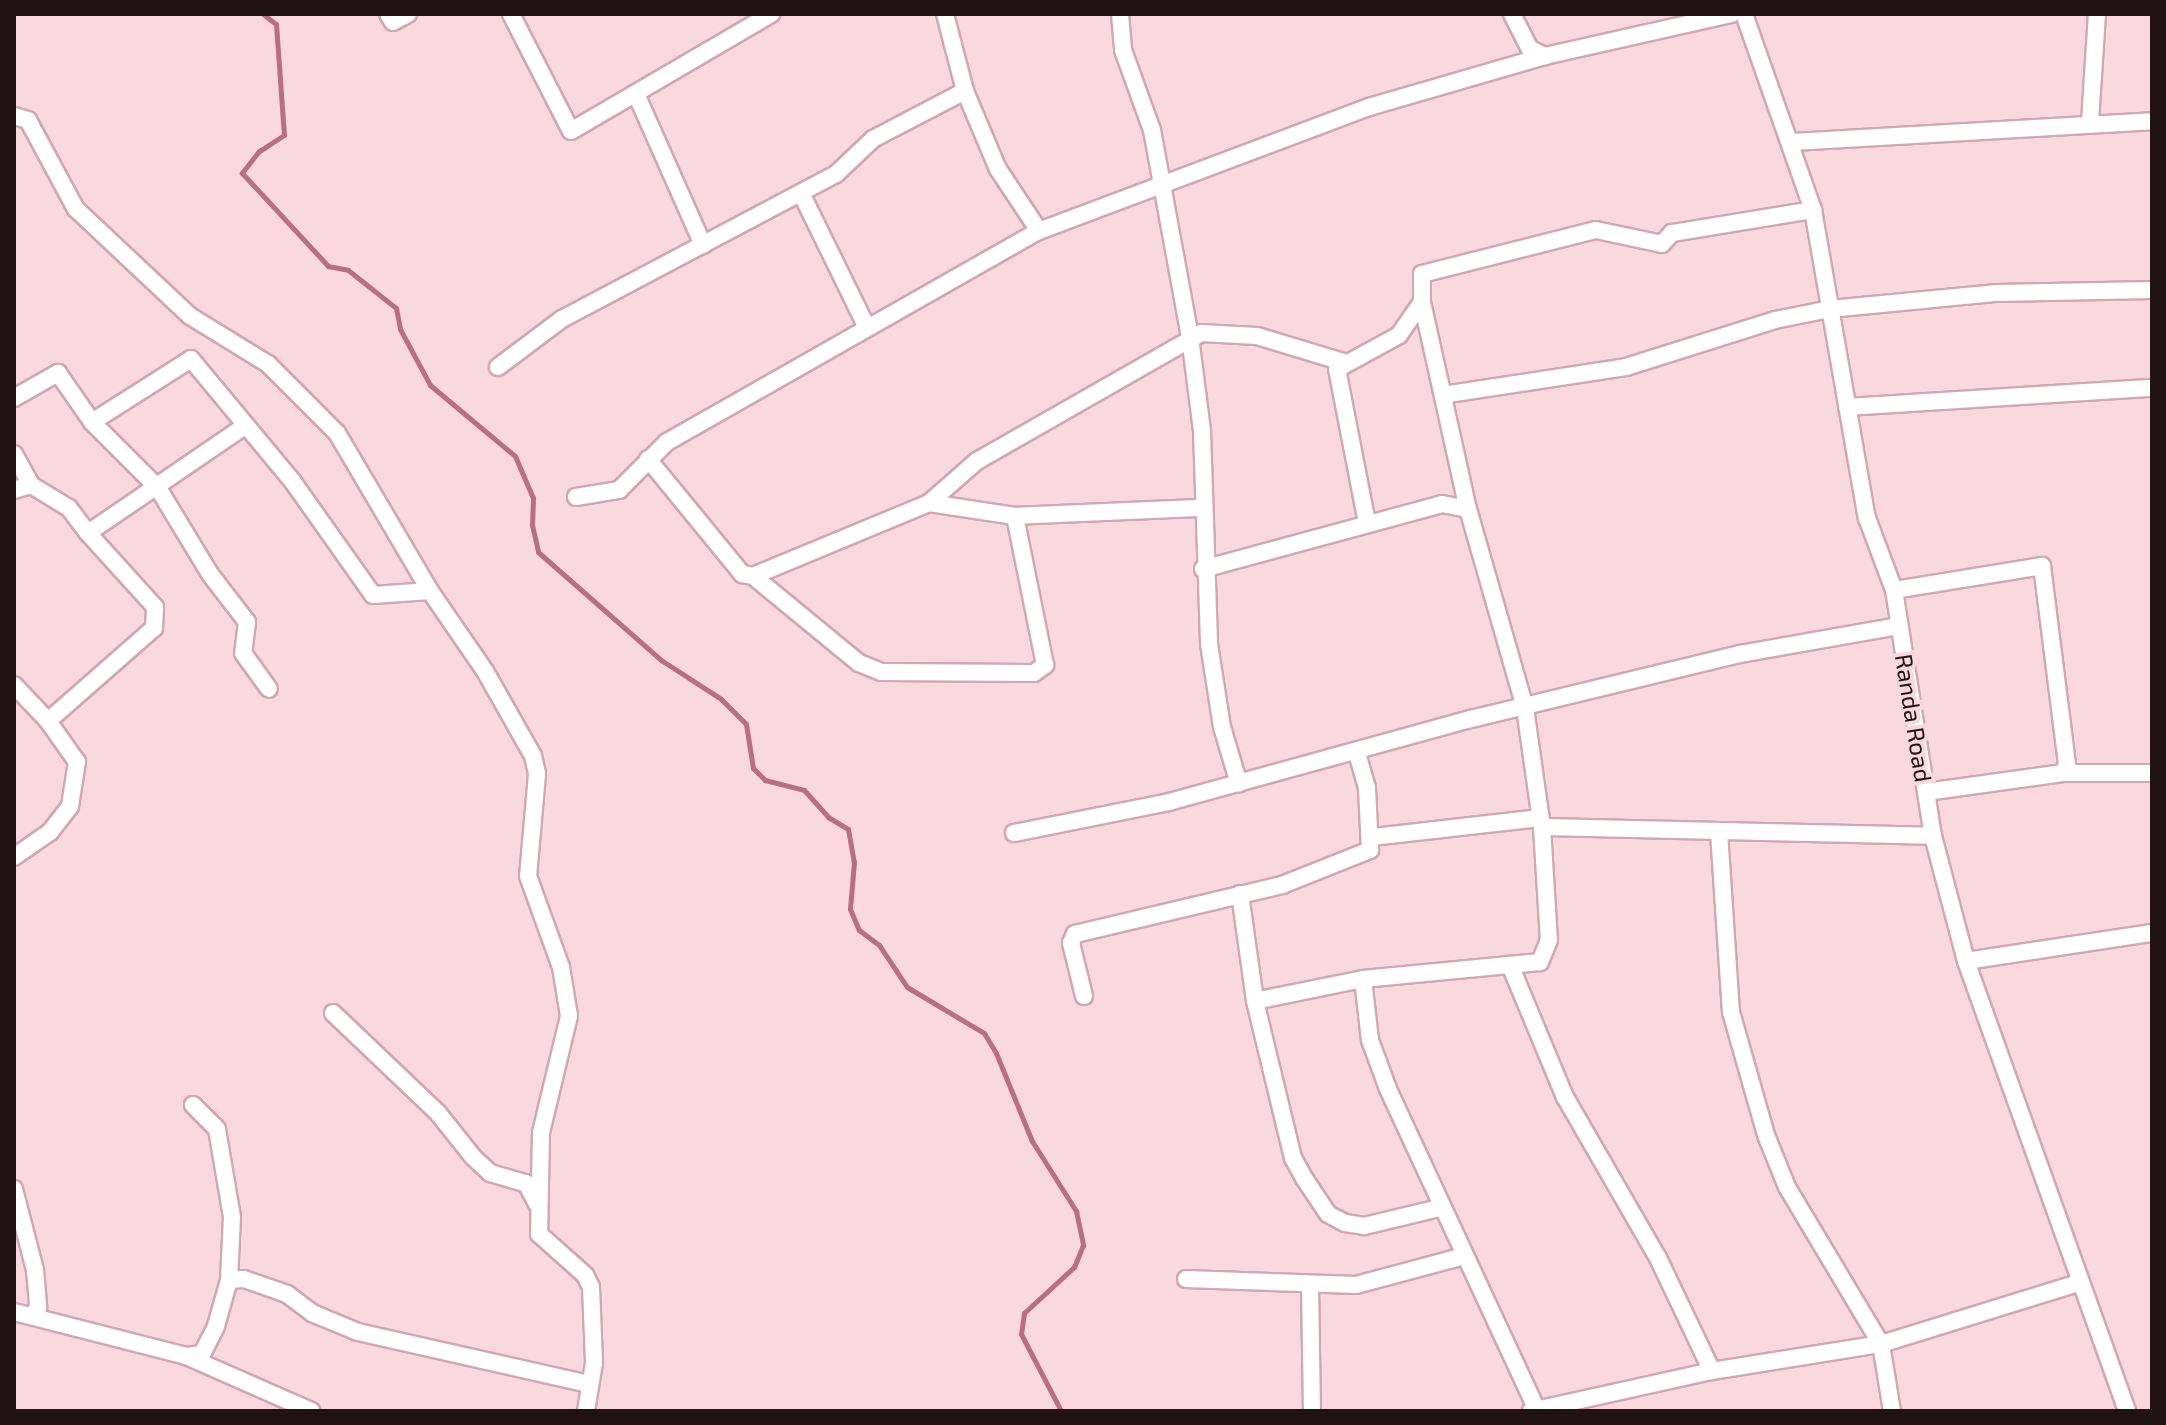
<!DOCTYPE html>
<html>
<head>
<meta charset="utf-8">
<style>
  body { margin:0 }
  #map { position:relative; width:2166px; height:1425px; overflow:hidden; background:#fad8e0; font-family:"Exo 2",sans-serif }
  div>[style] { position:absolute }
  .stream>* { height:5px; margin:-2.5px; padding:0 2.5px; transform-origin:2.5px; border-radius:2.5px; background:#b96f83 }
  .roads { filter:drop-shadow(2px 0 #d0a8b1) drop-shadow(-2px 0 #d0a8b1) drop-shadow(0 2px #d0a8b1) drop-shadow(0 -2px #d0a8b1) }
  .minor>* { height:16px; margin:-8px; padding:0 8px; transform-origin:8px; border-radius:8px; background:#fff }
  span { translate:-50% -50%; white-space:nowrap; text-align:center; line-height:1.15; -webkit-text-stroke:8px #fad8e0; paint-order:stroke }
  .street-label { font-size:24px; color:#201215 }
  .frame { position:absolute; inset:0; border:16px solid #201215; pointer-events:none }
</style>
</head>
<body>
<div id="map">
  <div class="stream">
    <div style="left:263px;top:14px;width:16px;rotate:38deg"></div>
    <div style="left:276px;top:24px;width:111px;rotate:85.9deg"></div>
    <div style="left:284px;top:135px;width:30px;rotate:147deg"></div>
    <div style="left:259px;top:151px;width:28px;rotate:128deg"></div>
    <div style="left:242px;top:173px;width:127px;rotate:47.2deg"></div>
    <div style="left:328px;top:266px;width:20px;rotate:11deg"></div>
    <div style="left:348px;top:270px;width:61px;rotate:38.4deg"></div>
    <div style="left:396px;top:308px;width:21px;rotate:79deg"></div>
    <div style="left:400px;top:329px;width:64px;rotate:61.8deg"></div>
    <div style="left:430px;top:385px;width:111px;rotate:39.9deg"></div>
    <div style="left:515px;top:456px;width:46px;rotate:66.8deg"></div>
    <div style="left:533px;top:498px;width:27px;rotate:92deg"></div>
    <div style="left:532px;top:525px;width:28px;rotate:77deg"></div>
    <div style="left:538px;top:552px;width:164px;rotate:41.3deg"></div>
    <div style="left:661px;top:660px;width:72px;rotate:33deg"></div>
    <div style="left:721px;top:699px;width:35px;rotate:45deg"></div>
    <div style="left:746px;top:724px;width:45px;rotate:81deg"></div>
    <div style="left:753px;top:768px;width:17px;rotate:45deg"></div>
    <div style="left:765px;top:780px;width:40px;rotate:14.4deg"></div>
    <div style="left:804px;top:790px;width:36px;rotate:48deg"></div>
    <div style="left:828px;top:817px;width:23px;rotate:31deg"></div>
    <div style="left:848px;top:829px;width:34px;rotate:80deg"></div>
    <div style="left:854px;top:862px;width:47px;rotate:94.9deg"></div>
    <div style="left:850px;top:909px;width:23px;rotate:67deg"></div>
    <div style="left:859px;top:930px;width:25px;rotate:37deg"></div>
    <div style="left:879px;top:945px;width:50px;rotate:56.3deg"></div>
    <div style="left:907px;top:987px;width:90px;rotate:30.9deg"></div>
    <div style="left:984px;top:1033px;width:23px;rotate:59deg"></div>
    <div style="left:996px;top:1053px;width:95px;rotate:67.8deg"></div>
    <div style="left:1032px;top:1141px;width:83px;rotate:57.8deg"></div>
    <div style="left:1076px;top:1211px;width:35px;rotate:78deg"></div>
    <div style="left:1083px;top:1245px;width:24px;rotate:112deg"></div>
    <div style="left:1074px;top:1267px;width:68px;rotate:137.4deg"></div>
    <div style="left:1024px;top:1313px;width:21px;rotate:98deg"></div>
    <div style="left:1021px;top:1334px;width:87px;rotate:62.5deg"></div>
  </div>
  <div class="roads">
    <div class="minor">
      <div style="left:388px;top:14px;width:9px;rotate:58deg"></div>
      <div style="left:393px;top:22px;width:17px;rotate:-28deg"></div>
      <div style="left:511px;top:14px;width:131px;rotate:62.9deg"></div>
      <div style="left:571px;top:131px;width:232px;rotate:-30.3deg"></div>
      <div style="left:945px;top:14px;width:80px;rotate:75.4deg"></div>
      <div style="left:965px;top:91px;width:85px;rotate:67.1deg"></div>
      <div style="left:998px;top:169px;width:74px;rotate:56.5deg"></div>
      <div style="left:1120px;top:14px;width:36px;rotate:85deg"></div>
      <div style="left:1123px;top:50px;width:85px;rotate:70.1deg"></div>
      <div style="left:1152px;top:130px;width:210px;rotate:79.6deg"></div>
      <div style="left:1190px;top:337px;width:95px;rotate:82.7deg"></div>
      <div style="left:1202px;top:431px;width:213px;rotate:88.1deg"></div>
      <div style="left:1209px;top:644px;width:84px;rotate:81.1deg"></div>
      <div style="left:1222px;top:727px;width:59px;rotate:73.4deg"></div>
      <div style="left:1512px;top:14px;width:39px;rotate:63deg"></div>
      <div style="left:1530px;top:49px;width:17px;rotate:25deg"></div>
      <div style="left:1744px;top:14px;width:208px;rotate:70.6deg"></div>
      <div style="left:1813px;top:210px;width:313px;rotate:80.1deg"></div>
      <div style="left:1867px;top:518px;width:77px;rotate:69.4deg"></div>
      <div style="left:1894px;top:590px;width:249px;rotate:81deg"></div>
      <div style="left:1933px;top:836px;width:129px;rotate:75.2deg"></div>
      <div style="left:1966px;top:961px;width:478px;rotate:70.3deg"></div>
      <div style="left:637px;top:96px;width:163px;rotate:66.1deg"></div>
      <div style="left:14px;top:116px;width:15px;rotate:16deg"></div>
      <div style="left:28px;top:120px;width:101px;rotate:61.7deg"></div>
      <div style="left:76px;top:209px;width:156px;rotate:43.2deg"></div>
      <div style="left:190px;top:316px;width:92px;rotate:31.6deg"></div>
      <div style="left:268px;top:364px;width:98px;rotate:45deg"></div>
      <div style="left:337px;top:433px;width:183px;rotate:59.5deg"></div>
      <div style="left:2090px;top:122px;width:108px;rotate:-86.3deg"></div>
      <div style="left:1792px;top:142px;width:361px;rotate:-3.3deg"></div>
      <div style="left:801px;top:193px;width:150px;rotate:63.9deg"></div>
      <div style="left:1422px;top:302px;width:212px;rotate:77.5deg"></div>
      <div style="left:498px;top:367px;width:80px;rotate:-36.9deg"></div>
      <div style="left:562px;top:319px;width:310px;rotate:-27.9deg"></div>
      <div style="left:836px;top:174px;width:51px;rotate:-43.4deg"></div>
      <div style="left:873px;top:139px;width:104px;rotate:-27.6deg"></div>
      <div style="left:1443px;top:395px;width:185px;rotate:-8.7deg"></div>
      <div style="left:1626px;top:367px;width:156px;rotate:-17.5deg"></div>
      <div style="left:1775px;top:320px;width:56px;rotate:-11.3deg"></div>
      <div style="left:1830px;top:309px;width:168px;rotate:-5.5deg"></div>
      <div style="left:1997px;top:293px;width:155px;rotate:-1.1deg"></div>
      <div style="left:14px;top:398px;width:51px;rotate:-29.6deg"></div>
      <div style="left:58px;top:373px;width:60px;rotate:55.2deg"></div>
      <div style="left:92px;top:422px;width:117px;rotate:-32.5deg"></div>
      <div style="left:191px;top:359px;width:160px;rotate:50.3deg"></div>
      <div style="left:293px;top:482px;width:138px;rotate:54.7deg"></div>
      <div style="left:373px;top:595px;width:57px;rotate:-4deg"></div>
      <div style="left:430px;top:591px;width:97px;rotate:55.5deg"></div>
      <div style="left:485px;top:671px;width:98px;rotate:60.5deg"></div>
      <div style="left:533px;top:756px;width:18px;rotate:77deg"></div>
      <div style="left:537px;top:774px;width:102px;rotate:95deg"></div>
      <div style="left:528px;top:876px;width:97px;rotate:70.1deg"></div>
      <div style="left:561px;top:967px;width:50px;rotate:80.7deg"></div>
      <div style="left:569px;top:1016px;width:120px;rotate:103.5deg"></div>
      <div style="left:541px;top:1133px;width:101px;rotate:91.1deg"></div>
      <div style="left:539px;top:1234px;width:62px;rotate:41.7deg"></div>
      <div style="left:585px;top:1275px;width:13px;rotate:63deg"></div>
      <div style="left:591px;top:1287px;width:76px;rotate:87.7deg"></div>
      <div style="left:594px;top:1363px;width:49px;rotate:99.5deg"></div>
      <div style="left:1847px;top:407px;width:306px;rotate:-3.6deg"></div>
      <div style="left:92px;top:422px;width:93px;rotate:45deg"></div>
      <div style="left:158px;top:488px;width:100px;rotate:58.8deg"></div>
      <div style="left:210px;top:574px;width:61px;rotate:52.4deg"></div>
      <div style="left:247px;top:622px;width:31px;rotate:97deg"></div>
      <div style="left:243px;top:653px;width:44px;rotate:54.2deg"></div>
      <div style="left:14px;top:454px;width:35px;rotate:61deg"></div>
      <div style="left:31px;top:485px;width:18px;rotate:164deg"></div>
      <div style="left:648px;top:459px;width:149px;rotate:50.7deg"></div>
      <div style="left:742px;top:574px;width:11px;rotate:10deg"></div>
      <div style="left:753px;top:576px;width:191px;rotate:-22.5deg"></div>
      <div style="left:929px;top:503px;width:64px;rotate:-41.2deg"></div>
      <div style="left:977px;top:461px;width:258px;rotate:-29.7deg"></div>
      <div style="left:1201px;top:333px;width:56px;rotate:3.1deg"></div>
      <div style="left:1257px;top:336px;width:90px;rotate:16.8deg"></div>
      <div style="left:31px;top:485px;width:44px;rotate:31.2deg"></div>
      <div style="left:69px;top:508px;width:31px;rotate:53deg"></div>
      <div style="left:88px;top:533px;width:190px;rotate:-34.3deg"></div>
      <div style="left:576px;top:497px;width:44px;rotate:-9.2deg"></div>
      <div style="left:619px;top:490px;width:68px;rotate:-45deg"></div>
      <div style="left:667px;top:442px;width:428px;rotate:-29.6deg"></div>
      <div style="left:1039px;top:231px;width:353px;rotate:-20.6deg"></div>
      <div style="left:1369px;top:107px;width:183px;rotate:-16.2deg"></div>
      <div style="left:1545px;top:56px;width:191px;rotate:-12.7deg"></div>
      <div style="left:929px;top:503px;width:87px;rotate:8.6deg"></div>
      <div style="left:1015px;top:516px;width:186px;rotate:-2.5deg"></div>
      <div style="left:1367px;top:523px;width:157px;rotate:-101deg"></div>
      <div style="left:1337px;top:369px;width:71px;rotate:-28.7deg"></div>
      <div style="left:1399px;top:335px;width:40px;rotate:-55.1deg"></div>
      <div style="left:1422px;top:302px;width:28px;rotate:-90deg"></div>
      <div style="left:1422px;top:274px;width:179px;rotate:-14.2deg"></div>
      <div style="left:1596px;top:230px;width:67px;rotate:12deg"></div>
      <div style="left:1662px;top:244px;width:15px;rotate:-48deg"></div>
      <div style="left:1672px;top:233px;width:143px;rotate:-9.3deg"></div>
      <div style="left:1203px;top:569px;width:248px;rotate:-15.2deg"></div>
      <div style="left:1442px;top:504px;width:26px;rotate:11deg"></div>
      <div style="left:1468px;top:509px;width:207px;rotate:74deg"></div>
      <div style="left:1525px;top:708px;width:120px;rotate:81.9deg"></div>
      <div style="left:1542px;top:827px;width:113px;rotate:86.5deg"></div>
      <div style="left:1549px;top:940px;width:24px;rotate:112deg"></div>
      <div style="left:1540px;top:962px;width:178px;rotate:174.5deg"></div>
      <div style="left:1363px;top:979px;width:110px;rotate:168.5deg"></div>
      <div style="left:753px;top:576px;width:137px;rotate:39.4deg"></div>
      <div style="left:859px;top:663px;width:24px;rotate:22deg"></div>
      <div style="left:881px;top:672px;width:153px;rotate:0.4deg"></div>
      <div style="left:1034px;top:673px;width:14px;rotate:-36deg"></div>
      <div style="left:1045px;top:665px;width:152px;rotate:-101.4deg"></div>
      <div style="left:1894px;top:590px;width:150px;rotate:-9.2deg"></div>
      <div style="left:2042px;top:566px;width:201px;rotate:82.8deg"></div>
      <div style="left:2067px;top:765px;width:9px;rotate:117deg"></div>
      <div style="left:2063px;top:773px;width:138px;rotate:172.1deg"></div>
      <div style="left:14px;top:685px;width:50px;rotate:46.6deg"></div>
      <div style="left:48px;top:721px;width:141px;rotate:-41.3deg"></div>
      <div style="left:154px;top:628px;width:21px;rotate:-87deg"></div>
      <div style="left:155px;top:607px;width:100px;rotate:-132.2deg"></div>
      <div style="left:2063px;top:773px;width:89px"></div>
      <div style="left:1542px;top:827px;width:391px;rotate:1.3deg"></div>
      <div style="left:1719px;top:832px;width:180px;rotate:86.2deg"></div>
      <div style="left:1731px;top:1012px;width:128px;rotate:74.1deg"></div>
      <div style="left:1766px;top:1135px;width:56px;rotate:68deg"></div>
      <div style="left:1787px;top:1187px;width:183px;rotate:59.1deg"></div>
      <div style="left:1881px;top:1344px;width:68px;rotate:80.7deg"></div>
      <div style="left:1014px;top:833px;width:158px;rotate:-11.3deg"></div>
      <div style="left:1169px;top:802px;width:313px;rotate:-15.4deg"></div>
      <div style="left:1471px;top:719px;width:277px;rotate:-13.6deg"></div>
      <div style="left:1740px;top:654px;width:161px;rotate:-10deg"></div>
      <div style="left:1373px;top:837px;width:169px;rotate:-6.5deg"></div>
      <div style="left:14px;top:857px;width:44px;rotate:-34.8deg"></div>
      <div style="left:50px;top:832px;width:33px;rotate:-52deg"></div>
      <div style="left:70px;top:806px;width:45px;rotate:-81deg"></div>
      <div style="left:77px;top:762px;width:50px;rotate:-125.3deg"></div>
      <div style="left:1240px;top:894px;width:108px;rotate:82deg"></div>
      <div style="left:1255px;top:1001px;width:162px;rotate:76.4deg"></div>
      <div style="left:1293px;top:1158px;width:23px;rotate:61deg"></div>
      <div style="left:1304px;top:1178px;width:43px;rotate:56.3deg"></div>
      <div style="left:1328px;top:1214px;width:19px;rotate:28deg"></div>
      <div style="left:1345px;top:1223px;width:19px;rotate:9deg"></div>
      <div style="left:1364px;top:1226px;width:77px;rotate:-13.5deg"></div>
      <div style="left:1966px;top:961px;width:188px;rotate:-8.6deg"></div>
      <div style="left:1510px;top:965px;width:143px;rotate:67.4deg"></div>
      <div style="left:1565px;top:1097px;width:186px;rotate:60deg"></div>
      <div style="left:1658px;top:1258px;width:125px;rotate:64.5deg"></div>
      <div style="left:1363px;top:979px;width:61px;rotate:83.5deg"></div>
      <div style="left:1370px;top:1040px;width:52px;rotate:69.8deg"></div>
      <div style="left:1388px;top:1089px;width:354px;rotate:65.1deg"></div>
      <div style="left:1084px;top:996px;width:55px;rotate:-103.8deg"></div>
      <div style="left:1071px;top:943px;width:10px;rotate:-66deg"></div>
      <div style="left:1075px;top:934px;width:213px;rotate:-13.3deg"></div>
      <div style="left:1282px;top:885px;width:95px;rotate:-21.7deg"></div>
      <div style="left:1370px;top:850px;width:62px;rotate:-92.8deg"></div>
      <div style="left:1367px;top:788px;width:36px;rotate:-106deg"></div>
      <div style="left:333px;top:1013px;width:145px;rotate:43.6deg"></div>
      <div style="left:438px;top:1113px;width:56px;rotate:51.5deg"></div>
      <div style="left:473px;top:1157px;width:23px;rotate:43deg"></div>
      <div style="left:490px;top:1173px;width:37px;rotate:16deg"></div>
      <div style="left:526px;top:1183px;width:24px;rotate:62deg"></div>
      <div style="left:14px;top:1189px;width:84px;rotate:75.5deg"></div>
      <div style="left:35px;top:1270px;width:38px;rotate:85deg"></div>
      <div style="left:38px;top:1308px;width:9px;rotate:131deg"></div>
      <div style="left:1186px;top:1279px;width:170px;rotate:2deg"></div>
      <div style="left:1356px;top:1285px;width:112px;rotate:-15deg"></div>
      <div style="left:229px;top:1280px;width:15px;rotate:-4deg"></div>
      <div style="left:244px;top:1279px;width:46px;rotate:19.2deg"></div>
      <div style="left:287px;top:1294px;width:31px;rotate:37deg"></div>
      <div style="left:312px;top:1313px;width:50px;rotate:22.4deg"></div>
      <div style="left:358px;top:1332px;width:236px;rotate:12.7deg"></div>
      <div style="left:1310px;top:1285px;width:126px;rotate:89.1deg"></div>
      <div style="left:14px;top:1312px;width:178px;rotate:14.3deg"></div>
      <div style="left:186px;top:1356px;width:137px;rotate:23.7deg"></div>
      <div style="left:186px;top:1356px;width:16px;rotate:-7deg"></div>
      <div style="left:202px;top:1354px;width:31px;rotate:-63deg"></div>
      <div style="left:216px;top:1326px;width:48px;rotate:-74.2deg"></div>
      <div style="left:229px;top:1280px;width:63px;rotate:-87.3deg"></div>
      <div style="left:232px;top:1217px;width:89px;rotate:-99.7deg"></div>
      <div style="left:217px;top:1129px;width:34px;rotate:-135deg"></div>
      <div style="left:1531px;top:1411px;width:185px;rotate:-12.5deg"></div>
      <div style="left:1712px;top:1371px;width:171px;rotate:-9.1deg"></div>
      <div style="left:1881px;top:1344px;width:209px;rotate:-17.2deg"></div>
    </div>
  </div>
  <div class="street-label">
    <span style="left:1914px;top:718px;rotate:81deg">Randa Road</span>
  </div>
  <div class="frame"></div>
</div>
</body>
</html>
